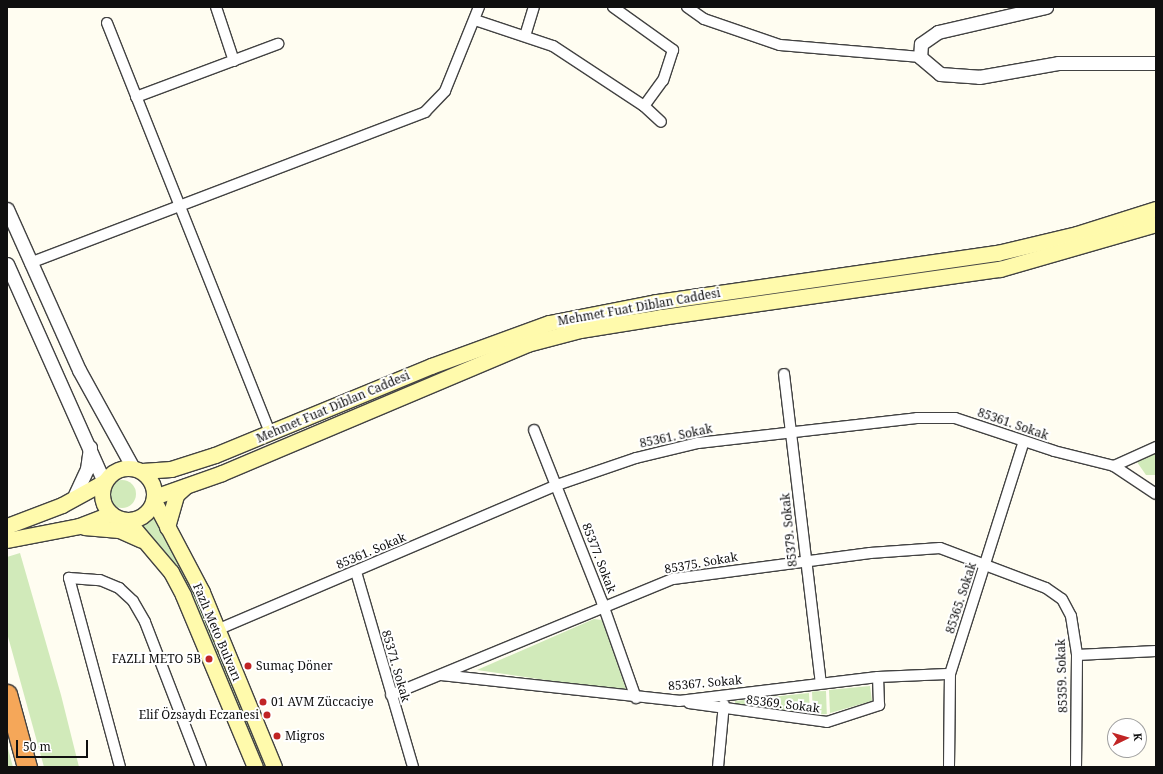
<!DOCTYPE html>
<html>
<head>
<meta charset="utf-8">
<style>
  body { margin:0 }
  #map { position:relative; width:1163px; height:774px; overflow:hidden; background:#fffdf1; font-family:"Noto Serif",serif }
  div>[style] { position:absolute }
  .green>* { inset:0; background:#d1eaba; transform-origin:0 0 }
  .round { border-radius:50% }
  .roads { filter:drop-shadow(1px 0 #424242) drop-shadow(-1px 0 #424242) drop-shadow(0 1px #424242) drop-shadow(0 -1px #424242) }
  .minor>* { height:10px; margin:-5px; padding:0 5px; transform-origin:5px; border-radius:5px; background:#fff }
  .tertiary>* { height:13px; margin:-6.5px; padding:0 6.5px; transform-origin:6.5px; border-radius:6.5px; background:#fff }
  .secondary>* { height:15px; margin:-7.5px; padding:0 7.5px; transform-origin:7.5px; border-radius:7.5px; background:#fffaac }
  .secondary>.ring { margin:-7.5px; padding:0; box-sizing:content-box; background:none; border:15px solid #fffaac; border-radius:50% }
  .motorway>* { height:19px; margin:-9.5px; padding:0 9.5px; transform-origin:9.5px; border-radius:9.5px; background:#f5a759 }
  .dots>* { width:11px; height:11px; translate:-50% -50%; box-sizing:border-box; border:2px solid #fff; border-radius:50% }
  span { translate:-50% -50%; white-space:nowrap; text-align:center; line-height:1.15; -webkit-text-stroke:4px #fff; paint-order:stroke }
  .street-label { font-size:12px; color:#0f0f0f }
  .poi-label { font-size:12px; color:#0f0f0f }
  .right { translate:-100% -50%; text-align:right }
  .left { translate:0 -50%; text-align:left }
  .frame { position:absolute; inset:0; border:8px solid #0f0f0f; pointer-events:none }
  .north { position:absolute; left:1107px; top:718px; width:40px; height:40px; box-sizing:border-box; background:#fff; border:1px solid #9f9f9f; border-radius:50%; rotate:85deg; font-size:11px; font-weight:700; line-height:16px; text-align:center; color:#0f0f0f }
  .north::after { content:''; display:block; margin:auto; width:14px; height:18px; background:#c12525; clip-path:polygon(50% 0,100% 100%,50% 72%,0 100%) }
  .scale { position:absolute; left:16px; top:740px; width:72px; height:18px; box-sizing:border-box; border:2px solid #0f0f0f; border-top:0; padding-left:5px; font-size:12px; line-height:14px; white-space:nowrap; color:#0f0f0f; -webkit-text-stroke:3px #fff; paint-order:stroke }
</style>
</head>
<body>
<div id="map">
  <div class="green">
    <div style="clip-path:polygon(1156px 453px,1156px 475px,1146px 475px,1137px 462px)"></div>
    <div class="round" style="left:108px;top:480px;width:28px;height:28px"></div>
    <div style="clip-path:polygon(155px 516px,191px 585px,268px 767px,261px 767px,139px 526px)"></div>
    <div style="clip-path:polygon(20px 553px,61px 695px,79px 767px,44px 767px,7px 633px,7px 557px)"></div>
    <div style="clip-path:polygon(594px 619px,602px 620px,627px 692px,477px 670px)"></div>
    <div style="clip-path:polygon(870px 686px,872px 701px,830px 713px,829px 690px)"></div>
    <div style="left:826px;top:691px;width:23px;height:14px;rotate:88deg"></div>
    <div style="clip-path:polygon(809px 693px,810px 715px,735px 705px,735px 701px)"></div>
    <div style="clip-path:polygon(7px 745px,13px 767px,7px 767px)"></div>
  </div>
  <div class="roads">
    <div class="minor">
      <div style="left:216px;top:7px;width:57px;rotate:71.6deg"></div>
      <div style="left:613px;top:7px;width:74px;rotate:35.6deg"></div>
      <div style="left:673px;top:50px;width:32px;rotate:108deg"></div>
      <div style="left:663px;top:80px;width:32px;rotate:126deg"></div>
      <div style="left:687px;top:7px;width:21px;rotate:35deg"></div>
      <div style="left:704px;top:19px;width:80px;rotate:18.9deg"></div>
      <div style="left:780px;top:45px;width:141px;rotate:4.9deg"></div>
      <div style="left:475px;top:20px;width:82px;rotate:18.4deg"></div>
      <div style="left:553px;top:46px;width:109px;rotate:33.4deg"></div>
      <div style="left:644px;top:106px;width:23px;rotate:43deg"></div>
      <div style="left:107px;top:23px;width:441px;rotate:68.3deg"></div>
      <div style="left:525px;top:36px;width:30px;rotate:-73deg"></div>
      <div style="left:136px;top:97px;width:152px;rotate:-20.5deg"></div>
      <div style="left:30px;top:263px;width:423px;rotate:-20.9deg"></div>
      <div style="left:425px;top:112px;width:29px;rotate:-46deg"></div>
      <div style="left:445px;top:91px;width:91px;rotate:-68deg"></div>
      <div style="left:784px;top:374px;width:311px;rotate:83.2deg"></div>
      <div style="left:534px;top:430px;width:185px;rotate:68.4deg"></div>
      <div style="left:602px;top:602px;width:102px;rotate:70.5deg"></div>
      <div style="left:1114px;top:466px;width:46px;rotate:-24.3deg"></div>
      <div style="left:356px;top:572px;width:203px;rotate:73.7deg"></div>
      <div style="left:217px;top:630px;width:370px;rotate:-23.1deg"></div>
      <div style="left:557px;top:485px;width:83px;rotate:-18.9deg"></div>
      <div style="left:636px;top:458px;width:64px;rotate:-13.6deg"></div>
      <div style="left:698px;top:443px;width:220px;rotate:-6.5deg"></div>
      <div style="left:917px;top:418px;width:38px"></div>
      <div style="left:955px;top:418px;width:104px;rotate:18.4deg"></div>
      <div style="left:1054px;top:451px;width:62px;rotate:14deg"></div>
      <div style="left:1114px;top:466px;width:50px;rotate:33.7deg"></div>
      <div style="left:1077px;top:655px;width:79px;rotate:-2.9deg"></div>
      <div style="left:441px;top:675px;width:239px;rotate:6.2deg"></div>
      <div style="left:679px;top:701px;width:200px;rotate:-6.9deg"></div>
      <div style="left:878px;top:677px;width:72px;rotate:-2.4deg"></div>
      <div style="left:391px;top:695px;width:305px;rotate:-22.4deg"></div>
      <div style="left:673px;top:579px;width:199px;rotate:-7.5deg"></div>
      <div style="left:870px;top:553px;width:70px;rotate:-4.1deg"></div>
      <div style="left:940px;top:548px;width:113px;rotate:20.7deg"></div>
      <div style="left:1046px;top:588px;width:19px;rotate:35deg"></div>
      <div style="left:1062px;top:599px;width:19px;rotate:62deg"></div>
      <div style="left:1071px;top:616px;width:39px;rotate:81deg"></div>
      <div style="left:1077px;top:655px;width:112px;rotate:90.5deg"></div>
      <div style="left:689px;top:703px;width:139px;rotate:7.8deg"></div>
      <div style="left:827px;top:722px;width:55px;rotate:-18.1deg"></div>
      <div style="left:879px;top:705px;width:28px;rotate:-92deg"></div>
      <div style="left:120px;top:767px;width:196px;rotate:-105.1deg"></div>
      <div style="left:69px;top:578px;width:31px;rotate:4deg"></div>
      <div style="left:100px;top:580px;width:21px;rotate:23deg"></div>
      <div style="left:119px;top:588px;width:19px;rotate:43deg"></div>
      <div style="left:133px;top:601px;width:24px;rotate:60deg"></div>
      <div style="left:145px;top:622px;width:155px;rotate:68.9deg"></div>
      <div style="left:718px;top:767px;width:63px;rotate:-84.6deg"></div>
      <div style="left:949px;top:767px;width:93px;rotate:-89.4deg"></div>
      <div style="left:950px;top:674px;width:244px;rotate:-72.4deg"></div>
    </div>
    <div class="tertiary">
      <div style="left:1046px;top:7px;width:111px;rotate:167deg"></div>
      <div style="left:938px;top:32px;width:21px;rotate:145deg"></div>
      <div style="left:921px;top:44px;width:13px;rotate:94deg"></div>
      <div style="left:920px;top:57px;width:26px;rotate:40deg"></div>
      <div style="left:940px;top:74px;width:39px;rotate:4deg"></div>
      <div style="left:979px;top:77px;width:80px;rotate:-10deg"></div>
      <div style="left:1058px;top:63px;width:98px"></div>
      <div style="left:7px;top:209px;width:176px;rotate:65.9deg"></div>
      <div style="left:79px;top:370px;width:112px;rotate:61.1deg"></div>
      <div style="left:7px;top:264px;width:239px;rotate:66deg"></div>
      <div style="left:73px;top:499px;width:33px;rotate:-65deg"></div>
      <div style="left:87px;top:469px;width:22px;rotate:-82deg"></div>
    </div>
    <div class="secondary">
      <div class="ring" style="left:102px;top:468px;width:37px;height:37px"></div>
      <div style="left:142px;top:471px;width:29px;rotate:-4deg"></div>
      <div style="left:171px;top:469px;width:46px;rotate:-17.7deg"></div>
      <div style="left:215px;top:455px;width:234px;rotate:-22.4deg"></div>
      <div style="left:431px;top:366px;width:126px;rotate:-20deg"></div>
      <div style="left:549px;top:323px;width:109px;rotate:-11.1deg"></div>
      <div style="left:656px;top:302px;width:345px;rotate:-8.2deg"></div>
      <div style="left:997px;top:253px;width:82px;rotate:-13.4deg"></div>
      <div style="left:1077px;top:234px;width:83px;rotate:-17.6deg"></div>
      <div style="left:154px;top:497px;width:72px;rotate:-19.4deg"></div>
      <div style="left:222px;top:473px;width:331px;rotate:-22.9deg"></div>
      <div style="left:527px;top:344px;width:55px;rotate:-14.8deg"></div>
      <div style="left:580px;top:330px;width:82px;rotate:-9.1deg"></div>
      <div style="left:661px;top:317px;width:342px;rotate:-8.1deg"></div>
      <div style="left:1000px;top:269px;width:162px;rotate:-16.1deg"></div>
      <div style="left:154px;top:501px;width:103px;rotate:62.2deg"></div>
      <div style="left:202px;top:592px;width:189px;rotate:67.6deg"></div>
      <div style="left:127px;top:520px;width:68px;rotate:49.8deg"></div>
      <div style="left:171px;top:572px;width:26px;rotate:62deg"></div>
      <div style="left:183px;top:595px;width:186px;rotate:67.3deg"></div>
      <div style="left:7px;top:526px;width:59px;rotate:-20.9deg"></div>
      <div style="left:62px;top:505px;width:48px;rotate:-28.7deg"></div>
      <div style="left:84px;top:527px;width:35px;rotate:5deg"></div>
      <div style="left:119px;top:530px;width:24px;rotate:24deg"></div>
      <div style="left:167px;top:527px;width:33px;rotate:-74deg"></div>
      <div style="left:176px;top:495px;width:13px;rotate:-42deg"></div>
      <div style="left:7px;top:540px;width:73px;rotate:-11deg"></div>
      <div style="left:79px;top:526px;width:34px;rotate:-21deg"></div>
    </div>
    <div class="motorway">
      <div style="left:7px;top:694px;width:76px;rotate:74.7deg"></div>
    </div>
  </div>
  <div class="dots">
    <div style="left:209px;top:659px;background:#c12525"></div>
    <div style="left:248px;top:666px;background:#c12525"></div>
    <div style="left:263px;top:702px;background:#c12525"></div>
    <div style="left:267px;top:715px;background:#c12525"></div>
    <div style="left:277px;top:736px;background:#c12525"></div>
  </div>
  <div class="street-label">
    <span style="left:639px;top:307px;rotate:-10deg">Mehmet Fuat Diblan Caddesi</span>
    <span style="left:333px;top:407px;rotate:-23deg">Mehmet Fuat Diblan Caddesi</span>
    <span style="left:1013px;top:424px;rotate:19deg">85361. Sokak</span>
    <span style="left:676px;top:436px;rotate:-12deg">85361. Sokak</span>
    <span style="left:789px;top:530px;rotate:-96deg">85379. Sokak</span>
    <span style="left:371px;top:551px;rotate:-23deg">85361. Sokak</span>
    <span style="left:599px;top:558px;rotate:69deg">85377. Sokak</span>
    <span style="left:701px;top:563px;rotate:-10deg">85375. Sokak</span>
    <span style="left:961px;top:598px;rotate:-72deg">85365. Sokak</span>
    <span style="left:217px;top:632px;rotate:67deg">Fazlı Meto Bulvarı</span>
    <span style="left:396px;top:666px;rotate:74deg">85371. Sokak</span>
    <span style="left:1062px;top:676px;rotate:-92deg">85359. Sokak</span>
    <span style="left:705px;top:683px;rotate:-5deg">85367. Sokak</span>
    <span style="left:783px;top:704px;rotate:7deg">85369. Sokak</span>
  </div>
  <div class="poi-label">
    <span class="right" style="left:201px;top:659px">FAZLI METO 5B</span>
    <span class="left" style="left:256px;top:666px">Sumaç Döner</span>
    <span class="left" style="left:271px;top:702px">01 AVM Züccaciye</span>
    <span class="right" style="left:259px;top:715px">Elif Özsaydı Eczanesi</span>
    <span class="left" style="left:285px;top:736px">Migros</span>
  </div>
  <div class="frame"></div>
  <div class="north">K</div>
  <div class="scale">50 m</div>
</div>
</body>
</html>
